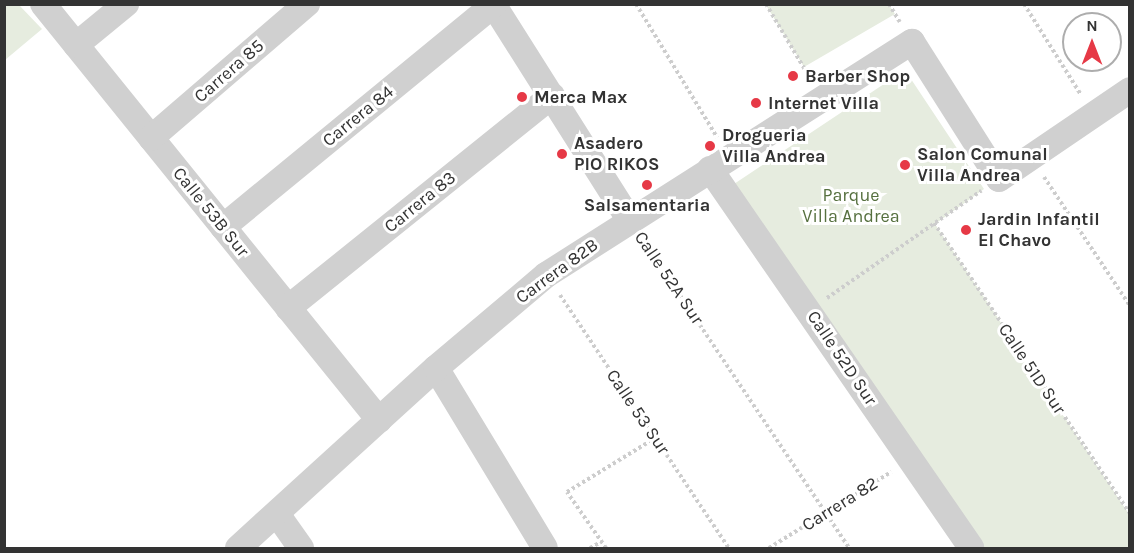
<!DOCTYPE html>
<html>
<head>
<meta charset="utf-8">
<style>
  body { margin:0 }
  #map { position:relative; width:1134px; height:553px; overflow:hidden; background:#fff; font-family:Karla,sans-serif }
  div>[style] { position:absolute }
  .green>* { inset:0; background:#e6ecdf }
  .path>* { height:4px; margin-top:-2px; transform-origin:0; background:repeating-linear-gradient(90deg,#cdcdcd 0 3px,transparent 0 6px) }
  .minor>* { height:26px; margin:-13px; padding:0 13px; transform-origin:13px; border-radius:13px; background:#d0d0d0 }
  .dots>* { width:16px; height:16px; translate:-50% -50%; box-sizing:border-box; border:3px solid #fff; border-radius:50% }
  span { translate:-50% -50%; white-space:nowrap; text-align:center; line-height:1.15; -webkit-text-stroke:6px #fff; paint-order:stroke }
  .street-label { font-size:18px; color:#333 }
  .poi-label { font-size:18px; color:#333; font-weight:700 }
  .left { translate:0 -50%; text-align:left }
  .park-label { font-size:18px; color:#56703f }
  .frame { position:absolute; inset:0; border:6px solid #333; pointer-events:none }
  .north { position:absolute; left:1062px; top:12px; width:60px; height:60px; box-sizing:border-box; background:#fff; border:2px solid #adadad; border-radius:50%; rotate:0deg; font-size:16px; font-weight:700; line-height:24px; text-align:center; color:#333 }
  .north::after { content:''; display:block; margin:auto; width:21px; height:27px; background:#e63946; clip-path:polygon(50% 0,100% 100%,50% 72%,0 100%) }
</style>
</head>
<body>
<div id="map">
  <div class="green">
    <div style="clip-path:polygon(5px 4px,19px 5px,42px 29px,5px 60px)"></div>
    <div style="clip-path:polygon(766px 5px,889px 5px,895px 14px,804px 67px)"></div>
    <div style="clip-path:polygon(905px 70px,984px 189px,935px 224px,1129px 514px,1129px 548px,980px 548px,734px 184px)"></div>
  </div>
  <div class="path">
    <div style="left:636px;top:4px;width:156px;rotate:58.7deg"></div>
    <div style="left:766px;top:4px;width:86px;rotate:59.3deg"></div>
    <div style="left:889px;top:4px;width:21px;rotate:59deg"></div>
    <div style="left:1024px;top:4px;width:107px;rotate:57.9deg"></div>
    <div style="left:1044px;top:177px;width:155px;rotate:56.3deg"></div>
    <div style="left:934px;top:223px;width:351px;rotate:56deg"></div>
    <div style="left:643px;top:240px;width:371px;rotate:56.2deg"></div>
    <div style="left:560px;top:295px;width:304px;rotate:56.3deg"></div>
    <div style="left:827px;top:298px;width:188px;rotate:-34.8deg"></div>
    <div style="left:590px;top:548px;width:13px;rotate:-29deg"></div>
    <div style="left:606px;top:548px;width:68px;rotate:-124.9deg"></div>
    <div style="left:567px;top:492px;width:103px;rotate:-31.5deg"></div>
    <div style="left:769px;top:548px;width:144px;rotate:-31.9deg"></div>
  </div>
  <div class="minor">
    <div style="left:43px;top:4px;width:535px;rotate:51.07deg"></div>
    <div style="left:493px;top:4px;width:254px;rotate:57.7deg"></div>
    <div style="left:76px;top:45px;width:65px;rotate:-39.4deg"></div>
    <div style="left:151px;top:138px;width:206px;rotate:-40.7deg"></div>
    <div style="left:710px;top:169px;width:460px;rotate:55.4deg"></div>
    <div style="left:223px;top:227px;width:350px;rotate:-39.4deg"></div>
    <div style="left:288px;top:308px;width:339px;rotate:-38.8deg"></div>
    <div style="left:436px;top:368px;width:210px;rotate:58.8deg"></div>
    <div style="left:277px;top:514px;width:42px;rotate:54.8deg"></div>
    <div style="left:238px;top:548px;width:268px;rotate:-42.3deg"></div>
    <div style="left:436px;top:368px;width:144px;rotate:-40.2deg"></div>
    <div style="left:546px;top:275px;width:434px;rotate:-32.5deg"></div>
    <div style="left:912px;top:42px;width:162px;rotate:57.6deg"></div>
    <div style="left:999px;top:179px;width:158px;rotate:-34.2deg"></div>
  </div>
  <div class="dots">
    <div style="left:793px;top:76px;background:#e63946"></div>
    <div style="left:522px;top:97px;background:#e63946"></div>
    <div style="left:756px;top:103px;background:#e63946"></div>
    <div style="left:710px;top:146px;background:#e63946"></div>
    <div style="left:562px;top:154px;background:#e63946"></div>
    <div style="left:905px;top:165px;background:#e63946"></div>
    <div style="left:647px;top:185px;background:#e63946"></div>
    <div style="left:966px;top:230px;background:#e63946"></div>
  </div>
  <div class="street-label">
    <span style="left:229px;top:71px;rotate:-41deg">Carrera 85</span>
    <span style="left:358px;top:116px;rotate:-39deg">Carrera 84</span>
    <span style="left:420px;top:202px;rotate:-39deg">Carrera 83</span>
    <span style="left:211px;top:212px;rotate:51deg">Calle 53B Sur</span>
    <span style="left:557px;top:271px;rotate:-36deg">Carrera 82B</span>
    <span style="left:669px;top:278px;rotate:56deg">Calle 52A Sur</span>
    <span style="left:842px;top:358px;rotate:56deg">Calle 52D Sur</span>
    <span style="left:1032px;top:369px;rotate:56deg">Calle 51D Sur</span>
    <span style="left:638px;top:412px;rotate:56deg">Calle 53 Sur</span>
    <span style="left:840px;top:504px;rotate:-32deg">Carrera 82</span>
  </div>
  <div class="poi-label">
    <span class="left" style="left:805px;top:76px">Barber Shop</span>
    <span class="left" style="left:534px;top:97px">Merca Max</span>
    <span class="left" style="left:768px;top:103px">Internet Villa</span>
    <span class="left" style="left:722px;top:146px">Drogueria<br>Villa Andrea</span>
    <span class="left" style="left:574px;top:154px">Asadero<br>PIO RIKOS</span>
    <span class="left" style="left:917px;top:165px">Salon Comunal<br>Villa Andrea</span>
    <span style="left:647px;top:205px">Salsamentaria</span>
    <span class="left" style="left:978px;top:230px">Jardin Infantil<br>El Chavo</span>
  </div>
  <div class="park-label">
    <span style="left:851px;top:206px">Parque<br>Villa Andrea</span>
  </div>
  <div class="frame"></div>
  <div class="north">N</div>
</div>
</body>
</html>
